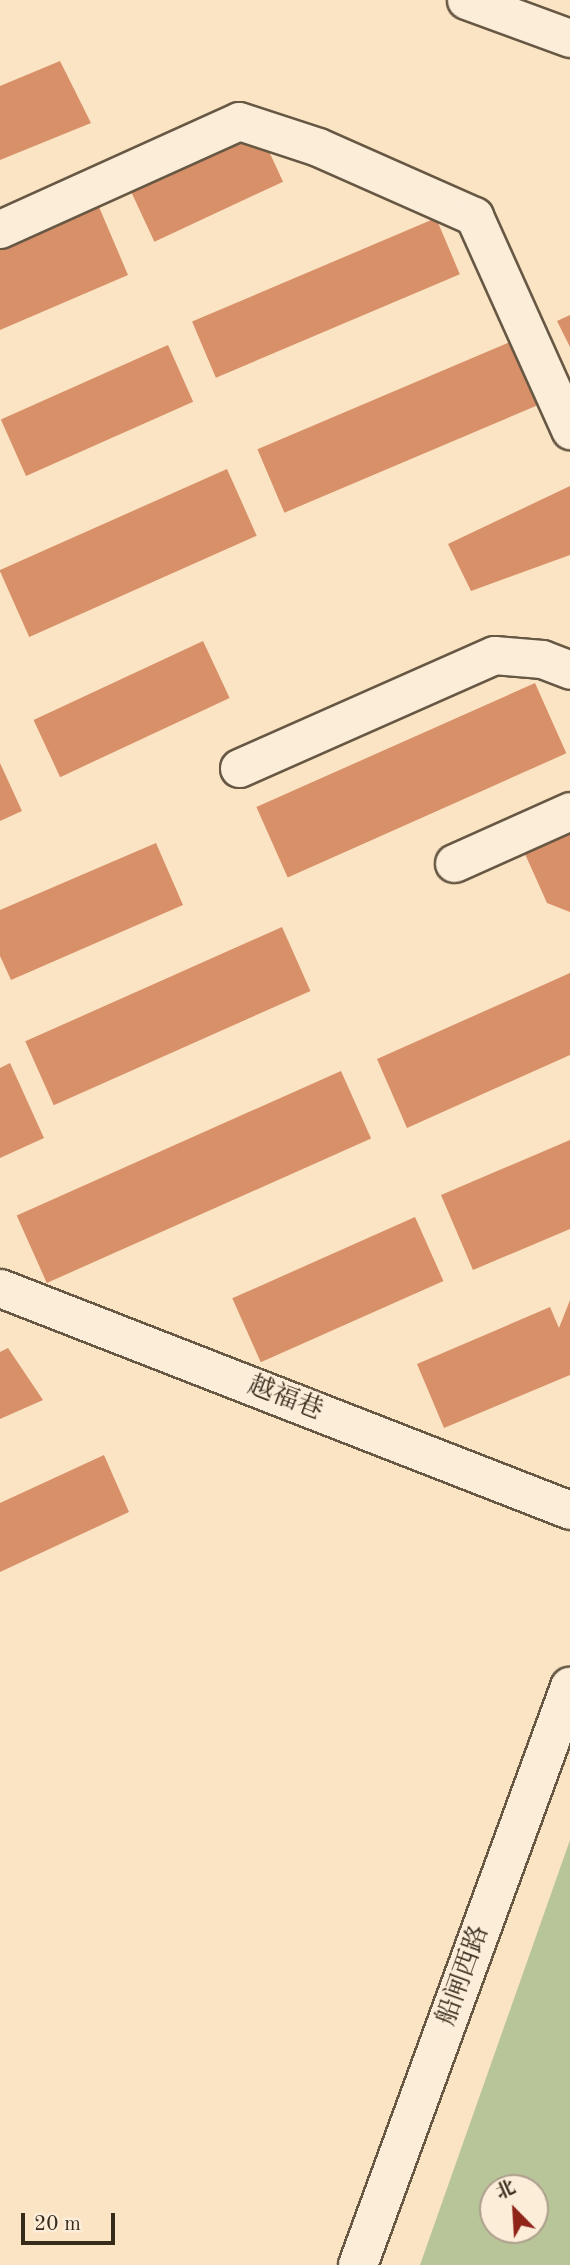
<!DOCTYPE html>
<html>
<head>
<meta charset="utf-8">
<style>
  body { margin:0 }
  #map { position:relative; width:570px; height:2265px; overflow:hidden; background:#fbe4c4; font-family:"Old Standard TT","Noto Serif SC",serif }
  div>[style] { position:absolute }
  .green>* { inset:0; background:#b8c599 }
  .building>* { inset:0; background:#d89069; transform-origin:0 0 }
  .roads { filter:drop-shadow(2px 0 #675844) drop-shadow(-2px 0 #675844) drop-shadow(0 2px #675844) drop-shadow(0 -2px #675844) }
  .minor>* { height:37px; margin:-18.5px; padding:0 18.5px; transform-origin:18.5px; border-radius:18.5px; background:#fcedd9 }
  .tertiary>* { height:38px; margin:-19px; padding:0 19px; transform-origin:19px; border-radius:19px; background:#fcedd9 }
  span { translate:-50% -50%; white-space:nowrap; text-align:center; line-height:1.15; -webkit-text-stroke:5px #fcedd9; paint-order:stroke }
  .street-label { font-size:26px; color:#362a1a }
  .north { position:absolute; left:479px; top:2174px; width:70px; height:70px; box-sizing:border-box; background:#fcedd9; border:2px solid #ad9f8d; border-radius:50%; rotate:336deg; font-size:19px; font-weight:700; line-height:28px; text-align:center; color:#362a1a }
  .north::after { content:''; display:block; margin:auto; width:24px; height:32px; background:#8f2418; clip-path:polygon(50% 0,100% 100%,50% 72%,0 100%) }
  .scale { position:absolute; left:21px; top:2213px; width:94px; height:32px; box-sizing:border-box; border:4px solid #362a1a; border-top:0; padding-left:9px; font-size:21px; line-height:24px; white-space:nowrap; color:#362a1a; -webkit-text-stroke:5px #fcedd9; paint-order:stroke }
</style>
</head>
<body>
<div id="map">
  <div class="green">
    <div style="clip-path:polygon(evenodd,570px 1840px,570px 2265px,420px 2265px,570px 1840px,493px 2188px,535px 2188px,535px 2230px,493px 2230px,493px 2188px)"></div>
  </div>
  <div class="building">
    <div style="clip-path:polygon(60px 61px,91px 123px,0 160px,0 86px)"></div>
    <div style="left:259px;top:130px;width:57px;height:142px;rotate:65deg"></div>
    <div style="clip-path:polygon(99px 207px,128px 275px,0 330px,0 249px)"></div>
    <div style="left:436px;top:218px;width:61px;height:265px;rotate:67deg"></div>
    <div style="clip-path:polygon(570px 315px,570px 347px,557px 321px)"></div>
    <div style="left:517px;top:339px;width:69px;height:282px;rotate:67deg"></div>
    <div style="left:168px;top:345px;width:62px;height:183px;rotate:66deg"></div>
    <div style="left:227px;top:469px;width:73px;height:249px;rotate:66deg"></div>
    <div style="clip-path:polygon(570px 486px,570px 555px,471px 591px,448px 544px)"></div>
    <div style="left:203px;top:641px;width:63px;height:187px;rotate:65deg"></div>
    <div style="left:535px;top:683px;width:77px;height:305px;rotate:66deg"></div>
    <div style="clip-path:polygon(0 763px,22px 811px,0 821px)"></div>
    <div style="clip-path:polygon(570px 833px,570px 912px,547px 903px,525px 854px)"></div>
    <div style="clip-path:polygon(156px 843px,183px 905px,11px 980px,0 956px,0 910px)"></div>
    <div style="left:282px;top:927px;width:70px;height:281px;rotate:66deg"></div>
    <div style="clip-path:polygon(570px 973px,570px 1055px,407px 1128px,377px 1059px)"></div>
    <div style="clip-path:polygon(10px 1063px,44px 1138px,0 1158px,0 1068px)"></div>
    <div style="left:341px;top:1071px;width:74px;height:355px;rotate:66deg"></div>
    <div style="clip-path:polygon(570px 1140px,570px 1229px,473px 1270px,441px 1195px)"></div>
    <div style="left:415px;top:1217px;width:70px;height:200px;rotate:66deg"></div>
    <div style="clip-path:polygon(570px 1300px,570px 1375px,444px 1428px,417px 1364px,550px 1307px,559px 1328px)"></div>
    <div style="clip-path:polygon(8px 1348px,43px 1400px,0 1419px,0 1352px)"></div>
    <div style="clip-path:polygon(104px 1455px,129px 1512px,0 1572px,0 1503px)"></div>
  </div>
  <div class="roads">
    <div class="minor">
      <div style="left:466px;top:0;width:111px;rotate:20.1deg"></div>
      <div style="left:0;top:229px;width:262px;rotate:-24.3deg"></div>
      <div style="left:239px;top:121px;width:83px;rotate:18.2deg"></div>
      <div style="left:318px;top:147px;width:171px;rotate:23.9deg"></div>
      <div style="left:474px;top:216px;width:235px;rotate:65.8deg"></div>
      <div style="left:239px;top:768px;width:279px;rotate:-23.9deg"></div>
      <div style="left:494px;top:655px;width:48px;rotate:4.8deg"></div>
      <div style="left:542px;top:659px;width:30px;rotate:21deg"></div>
      <div style="left:454px;top:863px;width:127px;rotate:-24.1deg"></div>
      <div style="left:0;top:1288px;width:612px;rotate:21.28deg"></div>
    </div>
    <div class="tertiary">
      <div style="left:358px;top:2265px;width:616px;rotate:-69.86deg"></div>
    </div>
  </div>
  <div class="street-label">
    <span style="left:285px;top:1399px;rotate:21deg">越福巷</span>
    <span style="left:464px;top:1976px;rotate:-70deg">船闸西路</span>
  </div>
  <div class="north">北</div>
  <div class="scale">20 m</div>
</div>
</body>
</html>
